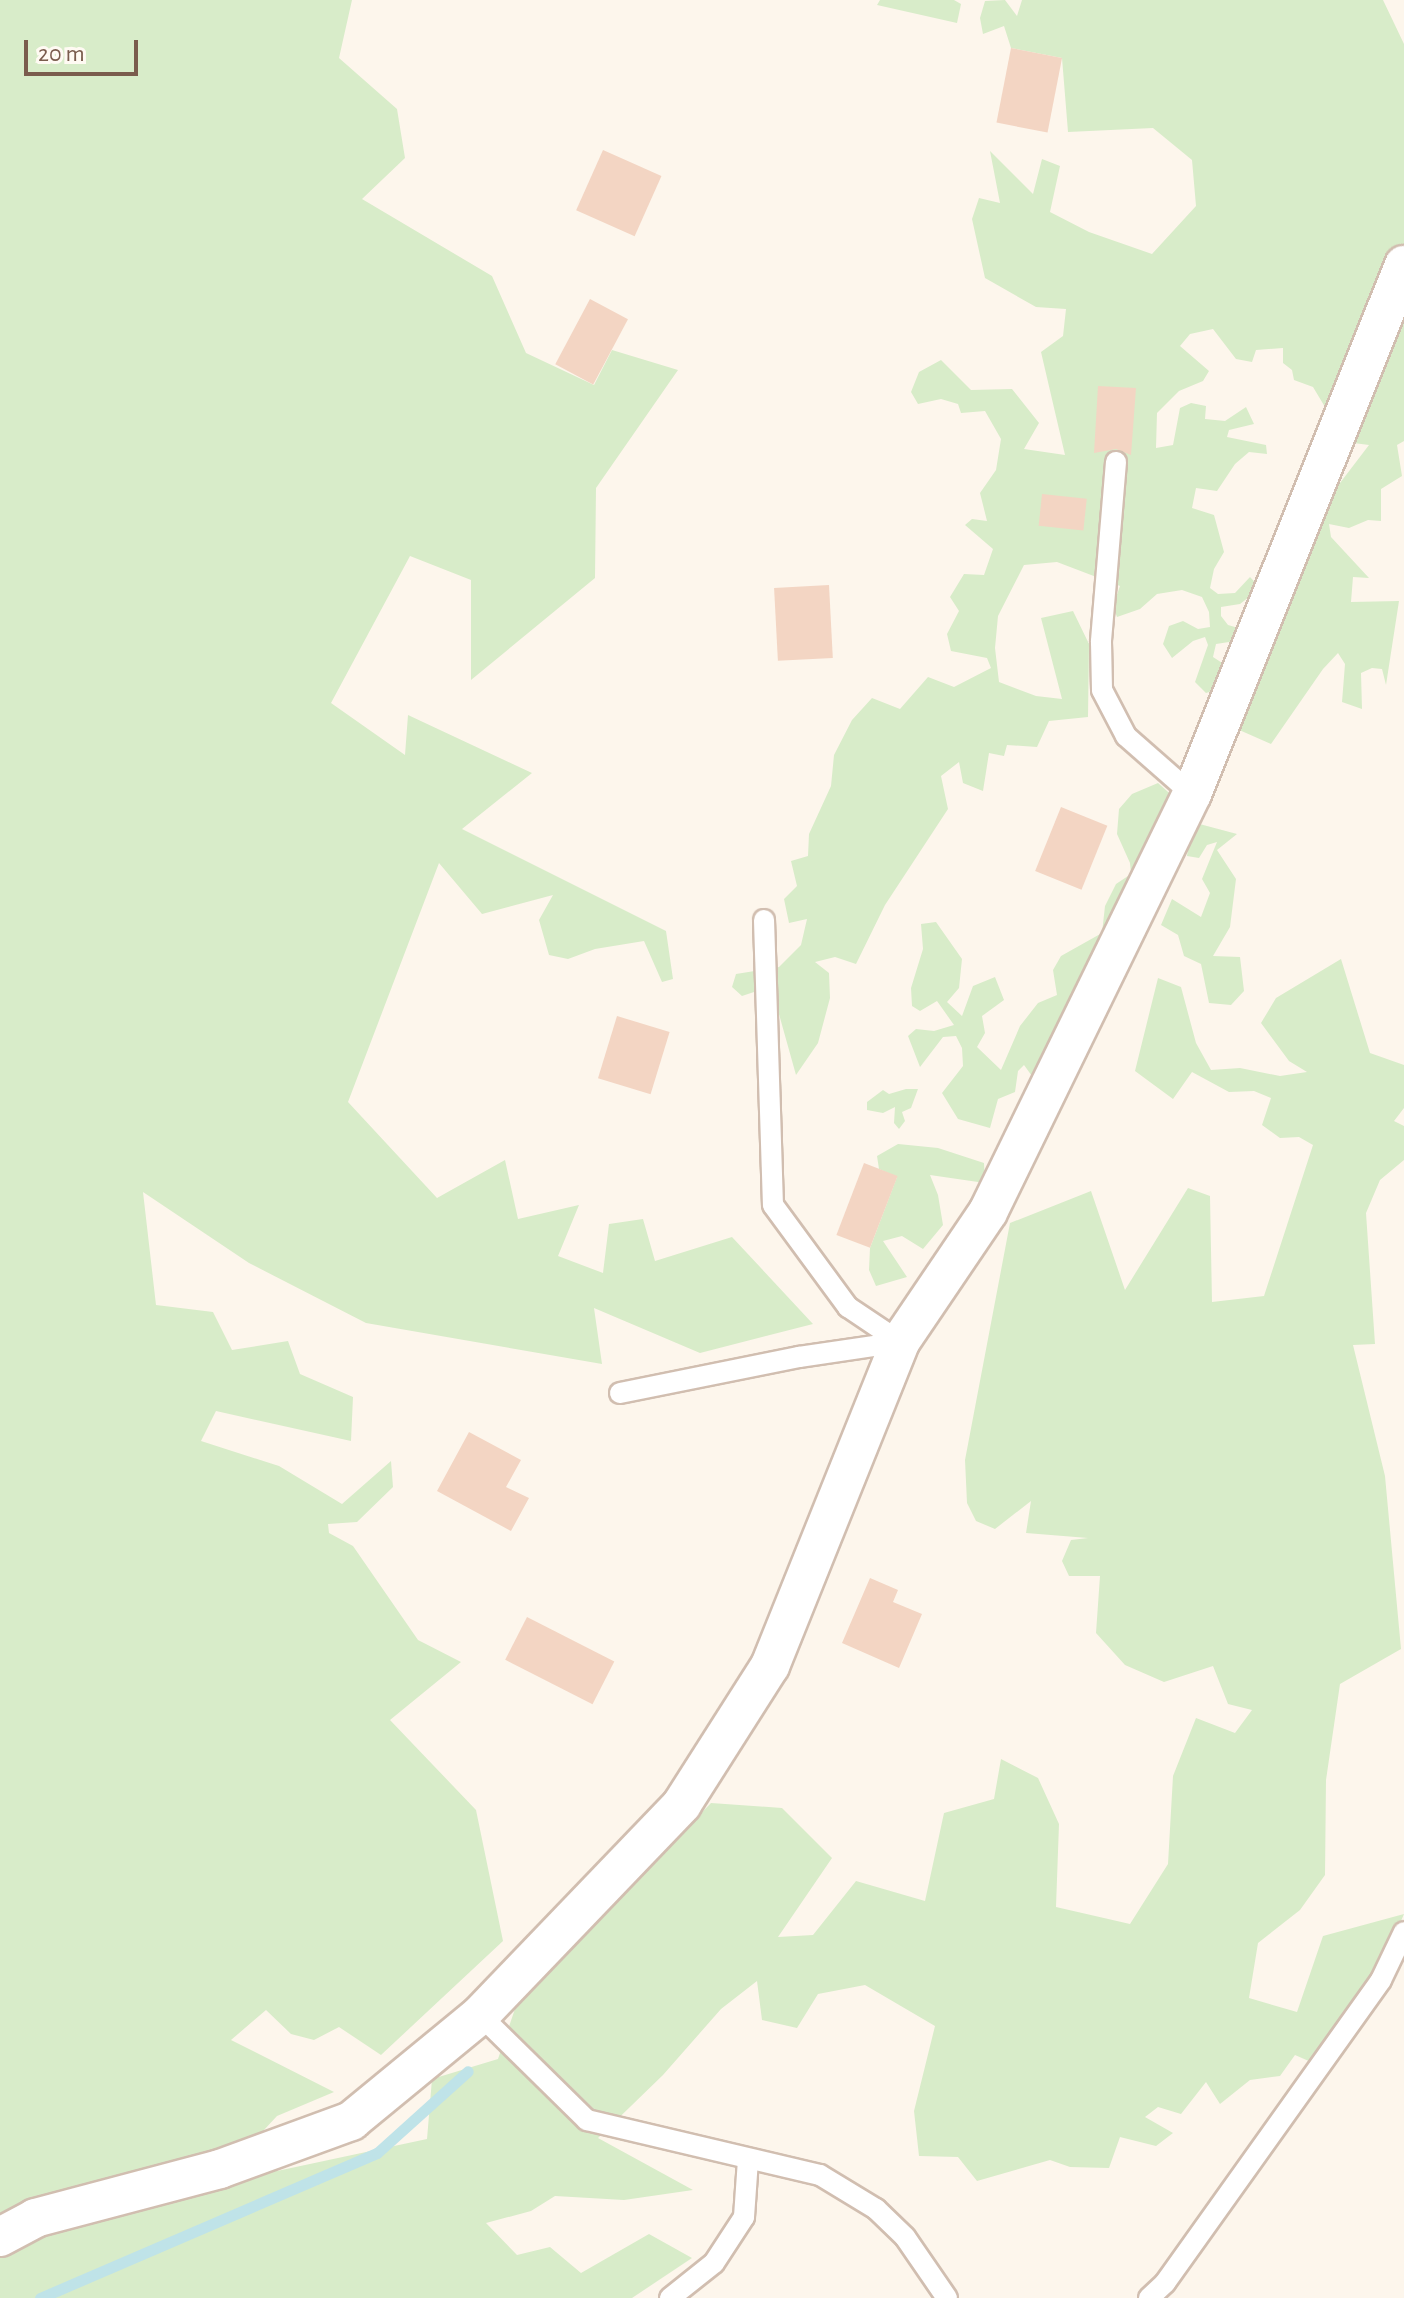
<!DOCTYPE html>
<html>
<head>
<meta charset="utf-8">
<style>
  body { margin:0 }
  #map { position:relative; width:1404px; height:2298px; overflow:hidden; background:#fdf6ec; font-family:"Alegreya Sans",sans-serif }
  div>[style] { position:absolute }
  .green>* { inset:0; background:#d8ecc9 }
  .stream>* { height:11px; margin:-5.5px; padding:0 5.5px; transform-origin:5.5px; border-radius:5.5px; background:#bfe3e8 }
  .building>* { inset:0; background:#f3d5c3; transform-origin:0 0 }
  .roads { filter:drop-shadow(2px 0 #d1beb0) drop-shadow(-2px 0 #d1beb0) drop-shadow(0 2px #d1beb0) drop-shadow(0 -2px #d1beb0) }
  .lane>* { height:20px; margin:-10px; padding:0 10px; transform-origin:10px; border-radius:10px; background:#fff }
  .street>* { height:38px; margin:-19px; padding:0 19px; transform-origin:19px; border-radius:19px; background:#fff }
  span { translate:-50% -50%; white-space:nowrap; text-align:center; line-height:1.15; -webkit-text-stroke:7px #fffaf3; paint-order:stroke }
  .scale { position:absolute; left:24px; top:40px; width:114px; height:36px; box-sizing:border-box; border:4px solid #7a5c4d; border-top:0; padding-left:10px; font-size:24px; line-height:28px; white-space:nowrap; color:#7a5c4d; -webkit-text-stroke:6px #fffaf3; paint-order:stroke }
</style>
</head>
<body>
<div id="map">
  <div class="green">
    <div style="clip-path:polygon(0 0,352px 0,339px 58px,397px 109px,405px 158px,362px 199px,492px 276px,526px 353px,594px 385px,612px 350px,678px 370px,596px 488px,595px 578px,471px 680px,471px 580px,410px 556px,331px 703px,405px 755px,408px 715px,532px 773px,462px 829px,666px 931px,673px 979px,662px 982px,644px 941px,595px 949px,568px 959px,549px 955px,539px 920px,553px 895px,482px 914px,439px 863px,348px 1102px,437px 1198px,505px 1160px,518px 1219px,579px 1205px,558px 1256px,603px 1273px,609px 1224px,643px 1219px,655px 1261px,732px 1237px,813px 1324px,700px 1353px,594px 1308px,602px 1364px,366px 1323px,249px 1263px,143px 1192px,156px 1305px,213px 1312px,232px 1350px,288px 1341px,300px 1374px,353px 1397px,351px 1441px,216px 1411px,201px 1441px,279px 1466px,342px 1504px,391px 1461px,393px 1487px,357px 1522px,328px 1524px,329px 1533px,353px 1546px,418px 1640px,461px 1662px,390px 1720px,476px 1810px,503px 1941px,381px 2055px,339px 2027px,314px 2040px,291px 2034px,266px 2010px,231px 2040px,334px 2092px,277px 2116px,252px 2143px,277px 2171px,427px 2139px,432px 2079px,498px 2059px,517px 2003px,711px 1803px,782px 1808px,832px 1858px,778px 1937px,813px 1935px,856px 1881px,925px 1901px,944px 1813px,994px 1799px,1001px 1759px,1038px 1778px,1059px 1824px,1056px 1907px,1130px 1924px,1168px 1864px,1173px 1776px,1196px 1718px,1235px 1733px,1252px 1710px,1228px 1704px,1213px 1666px,1164px 1682px,1125px 1665px,1096px 1633px,1100px 1576px,1069px 1576px,1062px 1561px,1071px 1540px,1088px 1538px,1026px 1533px,1031px 1501px,995px 1529px,976px 1521px,967px 1503px,965px 1460px,1010px 1223px,1091px 1191px,1125px 1290px,1188px 1188px,1210px 1196px,1212px 1302px,1264px 1296px,1313px 1145px,1299px 1137px,1280px 1138px,1262px 1125px,1271px 1098px,1254px 1091px,1229px 1092px,1192px 1072px,1173px 1099px,1135px 1071px,1158px 978px,1181px 987px,1196px 1043px,1211px 1070px,1240px 1068px,1280px 1076px,1307px 1072px,1289px 1061px,1261px 1023px,1276px 998px,1341px 959px,1370px 1053px,1404px 1065px,1404px 1108px,1394px 1121px,1404px 1126px,1404px 1160px,1380px 1180px,1366px 1213px,1375px 1344px,1353px 1345px,1385px 1476px,1401px 1649px,1340px 1684px,1326px 1780px,1325px 1875px,1300px 1910px,1258px 1943px,1249px 1998px,1297px 2012px,1323px 1936px,1404px 1914px,1378px 1975px,1311px 2062px,1295px 2055px,1280px 2076px,1250px 2080px,1220px 2104px,1206px 2082px,1181px 2114px,1158px 2107px,1145px 2117px,1173px 2133px,1156px 2146px,1120px 2137px,1109px 2168px,1070px 2167px,1050px 2160px,977px 2181px,958px 2157px,919px 2156px,914px 2111px,935px 2026px,865px 1985px,818px 1994px,797px 2028px,762px 2020px,757px 1981px,721px 2009px,663px 2075px,598px 2138px,693px 2190px,624px 2200px,555px 2196px,531px 2211px,486px 2223px,517px 2255px,550px 2247px,581px 2273px,649px 2234px,692px 2258px,632px 2298px,0 2298px)"></div>
    <div style="clip-path:polygon(880px 0,954px 0,961px 4px,957px 23px,877px 5px)"></div>
    <div style="clip-path:polygon(1005px 0,1017px 16px,1022px 0,1383px 0,1404px 44px,1404px 441px,1397px 445px,1402px 476px,1381px 489px,1381px 521px,1368px 520px,1349px 528px,1329px 524px,1331px 537px,1369px 578px,1353px 577px,1351px 602px,1399px 601px,1386px 685px,1382px 669px,1372px 668px,1361px 673px,1362px 709px,1342px 702px,1345px 664px,1338px 653px,1323px 669px,1271px 744px,1237px 729px,1327px 500px,1369px 445px,1346px 442px,1313px 387px,1294px 380px,1292px 370px,1283px 363px,1283px 348px,1256px 350px,1252px 362px,1236px 359px,1213px 329px,1190px 334px,1180px 346px,1209px 371px,1203px 381px,1179px 391px,1157px 413px,1156px 448px,1173px 445px,1180px 408px,1191px 403px,1206px 406px,1205px 419px,1225px 421px,1246px 407px,1254px 424px,1229px 430px,1227px 437px,1266px 445px,1267px 454px,1249px 452px,1235px 464px,1217px 491px,1196px 488px,1192px 508px,1214px 515px,1224px 552px,1214px 569px,1210px 588px,1218px 594px,1235px 593px,1250px 577px,1265px 593px,1260px 598px,1249px 597px,1240px 604px,1221px 607px,1221px 616px,1228px 625px,1249px 631px,1242px 640px,1216px 644px,1213px 657px,1233px 670px,1225px 687px,1206px 693px,1195px 682px,1208px 645px,1205px 637px,1193px 641px,1172px 658px,1163px 644px,1169px 626px,1183px 621px,1198px 629px,1210px 627px,1209px 612px,1202px 597px,1182px 590px,1157px 594px,1140px 609px,1117px 617px,1113px 606px,1120px 586px,1057px 562px,1024px 565px,998px 616px,995px 648px,999px 682px,1036px 696px,1062px 699px,1041px 618px,1073px 611px,1089px 644px,1088px 717px,1049px 721px,1037px 747px,1007px 745px,1004px 756px,989px 753px,983px 791px,963px 783px,959px 762px,941px 776px,948px 809px,885px 905px,856px 964px,835px 957px,815px 962px,829px 973px,830px 998px,818px 1043px,796px 1075px,777px 1007px,760px 990px,742px 996px,732px 987px,736px 974px,779px 967px,801px 945px,807px 919px,789px 923px,784px 899px,797px 886px,791px 861px,808px 856px,809px 834px,831px 786px,834px 755px,852px 720px,872px 698px,900px 709px,928px 677px,954px 687px,991px 668px,987px 658px,951px 651px,947px 634px,959px 611px,950px 597px,964px 574px,984px 575px,993px 549px,965px 525px,972px 519px,987px 521px,980px 493px,996px 470px,1001px 439px,985px 411px,961px 413px,958px 404px,941px 399px,918px 404px,911px 392px,919px 372px,941px 360px,971px 390px,1012px 389px,1039px 423px,1024px 449px,1065px 455px,1041px 352px,1063px 336px,1066px 309px,1036px 307px,985px 278px,972px 219px,979px 198px,1000px 203px,990px 151px,1033px 194px,1042px 159px,1060px 166px,1050px 212px,1089px 232px,1152px 254px,1196px 206px,1192px 160px,1153px 128px,1068px 132px,1062px 58px,1011px 48px,1004px 26px,983px 34px,980px 18px,985px 1px)"></div>
    <div style="clip-path:polygon(1158px 783px,1177px 800px,1144px 878px,1122px 890px,1110px 930px,1037px 1083px,1024px 1065px,1018px 1071px,1015px 1092px,998px 1099px,990px 1128px,958px 1119px,942px 1093px,963px 1066px,962px 1048px,956px 1036px,943px 1037px,920px 1067px,908px 1036px,916px 1029px,934px 1031px,954px 1025px,937px 1001px,920px 1011px,912px 1006px,911px 988px,923px 949px,921px 924px,936px 922px,962px 959px,959px 988px,947px 1002px,962px 1016px,973px 986px,995px 977px,1004px 1000px,982px 1016px,985px 1033px,977px 1047px,1001px 1070px,1020px 1026px,1038px 1003px,1057px 995px,1053px 970px,1061px 956px,1102px 933px,1105px 906px,1116px 884px,1131px 874px,1130px 863px,1117px 834px,1119px 809px,1132px 794px)"></div>
    <div style="clip-path:polygon(1192px 822px,1237px 834px,1217px 850px,1236px 879px,1230px 927px,1213px 956px,1240px 957px,1244px 991px,1231px 1005px,1209px 1003px,1201px 964px,1184px 956px,1178px 935px,1161px 925px,1172px 899px,1201px 917px,1210px 893px,1202px 879px,1217px 842px,1207px 845px,1199px 858px,1187px 856px)"></div>
    <div style="clip-path:polygon(906px 1089px,918px 1089px,911px 1108px,902px 1112px,905px 1121px,899px 1129px,894px 1123px,895px 1107px,883px 1113px,867px 1110px,867px 1102px,883px 1090px,889px 1094px)"></div>
    <div style="clip-path:polygon(898px 1144px,938px 1148px,984px 1163px,985px 1183px,930px 1175px,938px 1195px,943px 1225px,923px 1249px,902px 1236px,883px 1241px,907px 1277px,876px 1286px,869px 1270px,870px 1248px,897px 1177px,879px 1169px,877px 1156px)"></div>
  </div>
  <div class="stream">
    <div style="left:40px;top:2298px;width:367px;rotate:-23.3deg"></div>
    <div style="left:377px;top:2153px;width:122px;rotate:-42deg"></div>
  </div>
  <div class="building">
    <div style="left:1011px;top:48px;width:52px;height:76px;rotate:11deg"></div>
    <div style="left:603px;top:150px;width:64px;height:66px;rotate:24deg"></div>
    <div style="left:590px;top:299px;width:43px;height:74px;rotate:28deg"></div>
    <div style="clip-path:polygon(1098px 386px,1136px 388px,1131px 455px,1116px 449px,1094px 453px)"></div>
    <div style="left:1042px;top:494px;width:45px;height:32px;rotate:6deg"></div>
    <div style="left:829px;top:585px;width:73px;height:55px;rotate:87deg"></div>
    <div style="left:1061px;top:807px;width:50px;height:69px;rotate:22deg"></div>
    <div style="left:617px;top:1016px;width:55px;height:65px;rotate:17deg"></div>
    <div style="left:864px;top:1163px;width:36px;height:77px;rotate:21deg"></div>
    <div style="clip-path:polygon(469px 1432px,521px 1460px,506px 1487px,529px 1498px,511px 1531px,437px 1491px)"></div>
    <div style="clip-path:polygon(870px 1578px,898px 1590px,893px 1602px,922px 1614px,899px 1668px,842px 1643px)"></div>
    <div style="left:527px;top:1617px;width:98px;height:48px;rotate:27deg"></div>
  </div>
  <div class="roads">
    <div class="lane">
      <div style="left:1116px;top:462px;width:181px;rotate:94.8deg"></div>
      <div style="left:1101px;top:642px;width:48px;rotate:88.8deg"></div>
      <div style="left:1102px;top:690px;width:52px;rotate:62.4deg"></div>
      <div style="left:1126px;top:736px;width:88px;rotate:41.3deg"></div>
      <div style="left:764px;top:920px;width:285px;rotate:88.2deg"></div>
      <div style="left:773px;top:1205px;width:127px;rotate:53.7deg"></div>
      <div style="left:848px;top:1307px;width:63px;rotate:33.9deg"></div>
      <div style="left:620px;top:1393px;width:183px;rotate:-11.4deg"></div>
      <div style="left:799px;top:1357px;width:102px;rotate:-8.4deg"></div>
      <div style="left:480px;top:2015px;width:150px;rotate:44.5deg"></div>
      <div style="left:587px;top:2120px;width:239px;rotate:13.3deg"></div>
      <div style="left:820px;top:2175px;width:66px;rotate:31.3deg"></div>
      <div style="left:876px;top:2209px;width:40px;rotate:44deg"></div>
      <div style="left:905px;top:2237px;width:74px;rotate:55.5deg"></div>
      <div style="left:670px;top:2298px;width:56px;rotate:-38.5deg"></div>
      <div style="left:714px;top:2263px;width:55px;rotate:-56.9deg"></div>
      <div style="left:744px;top:2217px;width:57px;rotate:-86deg"></div>
      <div style="left:1149px;top:2298px;width:22px;rotate:-43deg"></div>
      <div style="left:1165px;top:2283px;width:372px;rotate:-54.5deg"></div>
      <div style="left:1381px;top:1980px;width:53px;rotate:-64.4deg"></div>
    </div>
    <div class="street">
      <div style="left:0;top:2237px;width:40px;rotate:-28deg"></div>
      <div style="left:35px;top:2218px;width:191px;rotate:-14.8deg"></div>
      <div style="left:220px;top:2169px;width:140px;rotate:-20.1deg"></div>
      <div style="left:351px;top:2121px;width:167px;rotate:-39.4deg"></div>
      <div style="left:480px;top:2015px;width:292px;rotate:-46.2deg"></div>
      <div style="left:682px;top:1804px;width:164px;rotate:-57.5deg"></div>
      <div style="left:770px;top:1666px;width:349px;rotate:-68.1deg"></div>
      <div style="left:900px;top:1342px;width:157px;rotate:-55.9deg"></div>
      <div style="left:988px;top:1212px;width:465px;rotate:-64deg"></div>
      <div style="left:1192px;top:794px;width:570px;rotate:-68.16deg"></div>
    </div>
  </div>
  <div class="scale">20 m</div>
</div>
</body>
</html>
